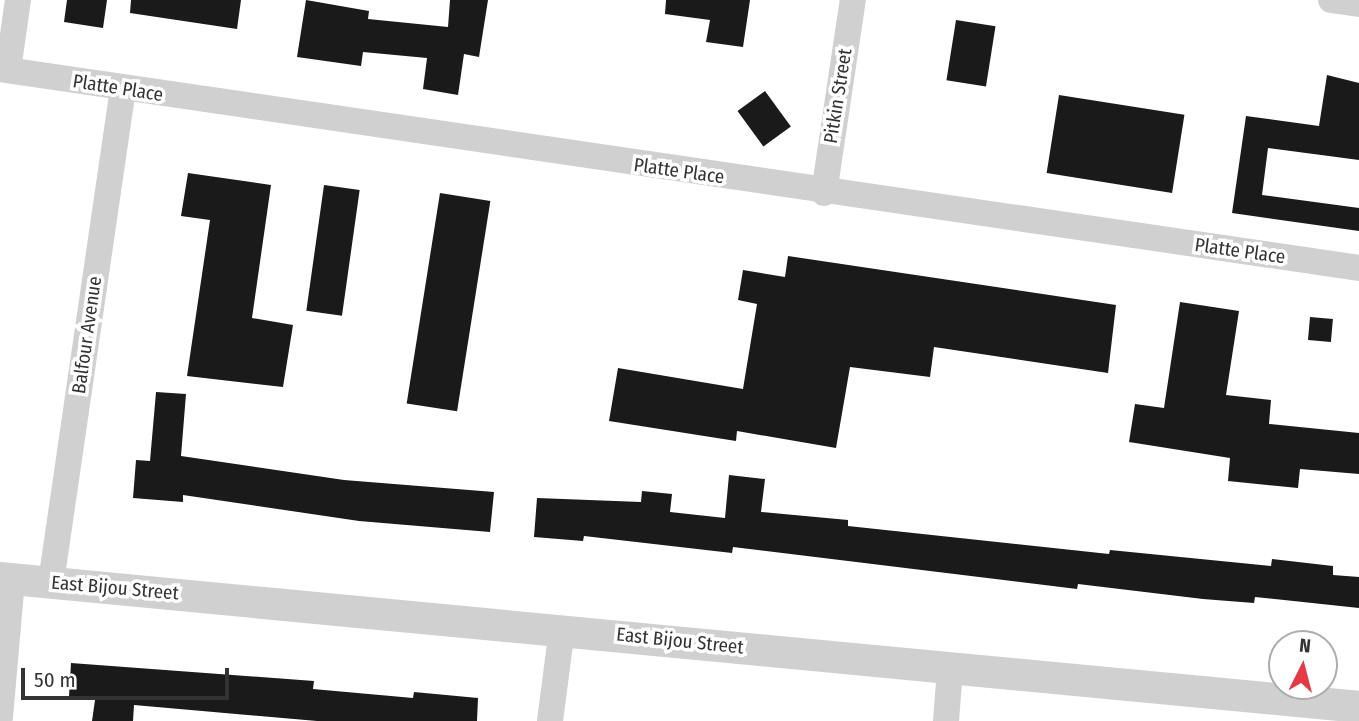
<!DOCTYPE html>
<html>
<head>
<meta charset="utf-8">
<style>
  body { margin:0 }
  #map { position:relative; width:1359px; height:721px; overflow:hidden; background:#fff; font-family:"Fira Sans Condensed",sans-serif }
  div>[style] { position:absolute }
  .building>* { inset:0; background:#1a1a1a; transform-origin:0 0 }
  .minor>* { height:26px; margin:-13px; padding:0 13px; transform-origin:13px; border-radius:13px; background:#d0d0d0 }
  .tertiary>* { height:32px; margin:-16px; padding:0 16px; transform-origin:16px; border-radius:16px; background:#d0d0d0 }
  span { translate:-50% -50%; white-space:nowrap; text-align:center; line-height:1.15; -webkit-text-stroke:7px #fff; paint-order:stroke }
  .street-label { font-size:19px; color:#333 }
  .north { position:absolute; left:1268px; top:630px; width:70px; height:70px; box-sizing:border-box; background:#fff; border:2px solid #adadad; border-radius:50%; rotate:6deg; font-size:19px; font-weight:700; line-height:28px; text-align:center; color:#333 }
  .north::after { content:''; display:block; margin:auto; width:24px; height:32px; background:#e63946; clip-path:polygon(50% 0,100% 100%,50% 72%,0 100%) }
  .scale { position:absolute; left:21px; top:668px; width:208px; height:32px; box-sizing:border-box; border:4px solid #333; border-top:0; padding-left:9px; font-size:21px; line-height:24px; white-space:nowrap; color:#333; -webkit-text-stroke:5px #fff; paint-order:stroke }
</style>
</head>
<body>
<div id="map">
  <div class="building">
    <div style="clip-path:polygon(67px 0,107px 0,103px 28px,64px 22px)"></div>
    <div style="clip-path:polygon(131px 0,241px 0,237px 29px,130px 13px)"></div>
    <div style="clip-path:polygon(306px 0,369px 11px,368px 19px,448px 27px,450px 0,488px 0,479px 57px,464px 54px,458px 95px,423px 89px,427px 58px,363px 52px,361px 66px,297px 57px)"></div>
    <div style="clip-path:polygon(666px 0,750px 0,743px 47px,706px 42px,710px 20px,665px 14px)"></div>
    <div style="left:956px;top:20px;width:40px;height:61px;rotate:9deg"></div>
    <div style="clip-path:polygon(1327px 75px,1359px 83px,1359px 160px,1268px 148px,1262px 195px,1359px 208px,1359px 231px,1232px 213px,1246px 116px,1319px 126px)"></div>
    <div style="left:765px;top:91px;width:44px;height:34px;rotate:54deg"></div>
    <div style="left:1059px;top:95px;width:127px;height:79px;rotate:9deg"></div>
    <div style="clip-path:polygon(188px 173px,271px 185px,252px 318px,293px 325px,283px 387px,187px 376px,210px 220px,181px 216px)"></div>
    <div style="left:324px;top:185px;width:36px;height:127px;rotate:8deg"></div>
    <div style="left:440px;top:193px;width:51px;height:213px;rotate:9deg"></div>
    <div style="clip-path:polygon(788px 256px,1116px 305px,1108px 373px,934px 347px,930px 377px,850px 367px,836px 448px,737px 431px,736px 441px,609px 421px,618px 368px,743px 389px,757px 304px,738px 300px,743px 270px,785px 277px)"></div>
    <div style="clip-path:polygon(1180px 302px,1239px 311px,1226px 395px,1271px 400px,1269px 424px,1359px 433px,1359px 474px,1300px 469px,1298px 488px,1228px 481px,1230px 458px,1129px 442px,1135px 404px,1164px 408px)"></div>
    <div style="left:1310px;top:317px;width:23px;height:23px;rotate:5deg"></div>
    <div style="clip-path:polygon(156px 392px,186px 394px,181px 456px,344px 480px,494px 492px,490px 532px,359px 521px,183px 495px,183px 502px,133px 498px,136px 460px,150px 461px)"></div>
    <div style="clip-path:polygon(729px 475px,765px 479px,761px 512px,848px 520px,848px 526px,1109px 554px,1110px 550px,1271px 566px,1272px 559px,1333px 566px,1333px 575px,1359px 577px,1359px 608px,1255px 597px,1254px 603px,1203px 599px,1078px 584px,1077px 589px,733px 547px,732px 553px,584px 536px,583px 541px,534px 537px,537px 498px,641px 502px,642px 491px,672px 494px,670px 512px,725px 518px)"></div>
    <div style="clip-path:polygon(71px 663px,314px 681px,313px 689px,413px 698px,414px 692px,478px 698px,477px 721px,317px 721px,134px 705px,133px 721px,92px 721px,95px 700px,69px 696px)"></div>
  </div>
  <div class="minor">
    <div style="left:1331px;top:0;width:28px;rotate:8deg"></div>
    <div style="left:0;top:69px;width:1373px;rotate:8.33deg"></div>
    <div style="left:8px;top:70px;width:71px;rotate:-81.9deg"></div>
    <div style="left:824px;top:193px;width:195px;rotate:-81.5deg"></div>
    <div style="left:51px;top:582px;width:499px;rotate:-81.7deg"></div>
    <div style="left:0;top:717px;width:139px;rotate:-85deg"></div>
    <div style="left:550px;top:721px;width:93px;rotate:-82.6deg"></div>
    <div style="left:946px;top:721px;width:52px;rotate:-85.6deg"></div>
  </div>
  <div class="tertiary">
    <div style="left:0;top:578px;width:1365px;rotate:5.42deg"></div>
  </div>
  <div class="street-label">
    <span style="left:118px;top:88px;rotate:9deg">Platte Place</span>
    <span style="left:838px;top:96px;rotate:-81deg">Pitkin Street</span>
    <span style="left:679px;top:171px;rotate:8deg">Platte Place</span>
    <span style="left:1240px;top:251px;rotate:8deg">Platte Place</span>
    <span style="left:87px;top:335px;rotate:-82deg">Balfour Avenue</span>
    <span style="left:115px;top:588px;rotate:5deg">East Bijou Street</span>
    <span style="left:680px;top:641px;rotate:6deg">East Bijou Street</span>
  </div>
  <div class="north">N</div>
  <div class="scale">50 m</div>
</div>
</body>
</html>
